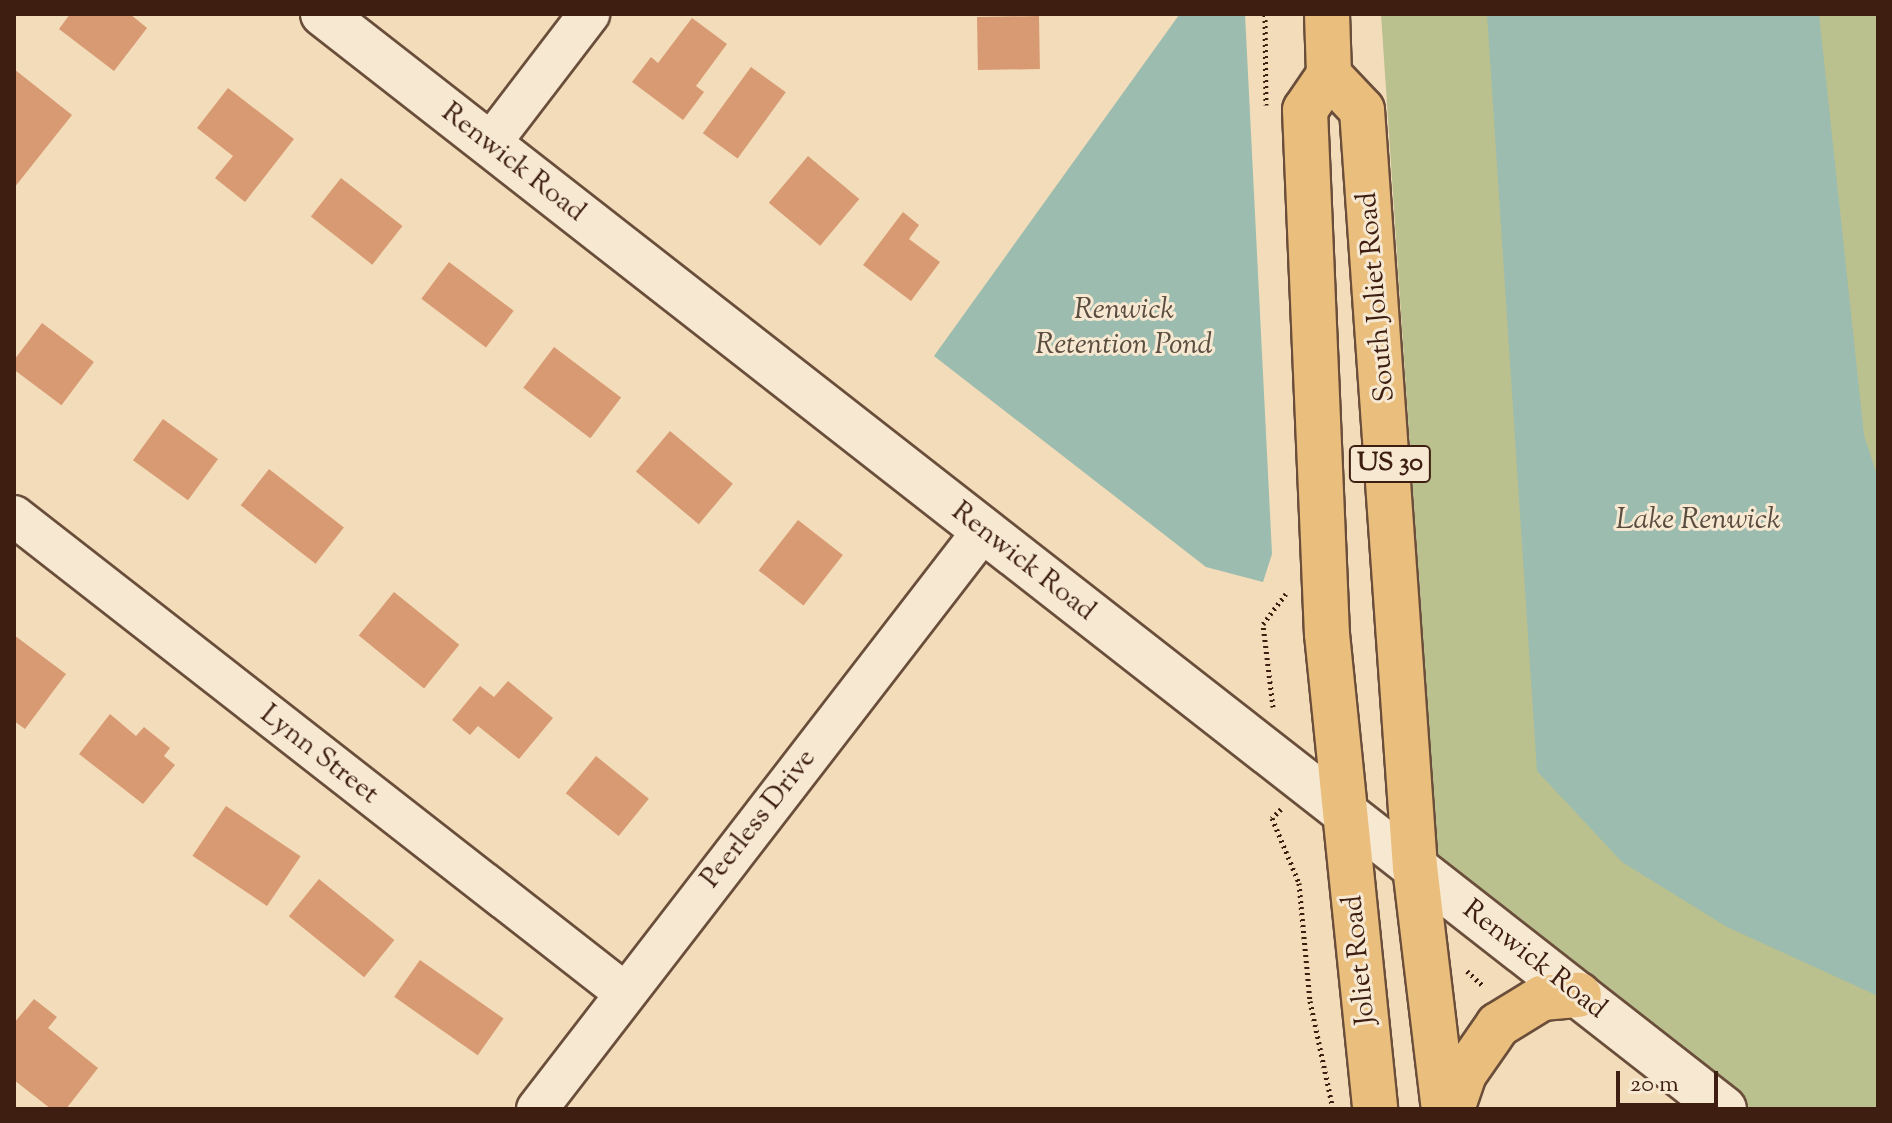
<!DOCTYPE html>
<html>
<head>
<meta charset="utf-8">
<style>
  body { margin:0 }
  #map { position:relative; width:1892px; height:1123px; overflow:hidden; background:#f3dcb9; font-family:"Sorts Mill Goudy",serif }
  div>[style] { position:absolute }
  .green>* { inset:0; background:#bbc08f }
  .water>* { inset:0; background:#9bbcaf }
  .building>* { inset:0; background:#d89a73; transform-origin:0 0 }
  .path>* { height:5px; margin-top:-2.5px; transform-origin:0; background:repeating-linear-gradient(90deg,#3d1e11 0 2px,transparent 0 6px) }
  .roads { filter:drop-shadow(2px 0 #6a4e3b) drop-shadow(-2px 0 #6a4e3b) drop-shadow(0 2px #6a4e3b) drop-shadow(0 -2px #6a4e3b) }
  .minor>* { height:40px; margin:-20px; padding:0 20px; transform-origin:20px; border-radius:20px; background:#f7e8d2 }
  .tertiary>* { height:44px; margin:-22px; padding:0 22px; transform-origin:22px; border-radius:22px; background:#f7e8d2 }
  .primary>* { height:44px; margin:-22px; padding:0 22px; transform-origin:22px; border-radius:22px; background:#eabe7c }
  span { translate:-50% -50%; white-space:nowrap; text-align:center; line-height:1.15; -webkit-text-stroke:6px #f7e8d2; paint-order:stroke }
  .shield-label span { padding:2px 6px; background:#f7e8d2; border:2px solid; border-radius:6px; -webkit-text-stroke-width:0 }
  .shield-label { font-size:26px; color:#3d1e11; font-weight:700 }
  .street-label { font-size:28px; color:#3d1e11 }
  .water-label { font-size:30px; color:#594d40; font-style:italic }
  .frame { position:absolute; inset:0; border:16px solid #3d1e11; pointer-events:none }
  .scale { position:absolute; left:1616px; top:1071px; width:102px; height:36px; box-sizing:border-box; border:4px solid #3d1e11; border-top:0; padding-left:10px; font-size:24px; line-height:28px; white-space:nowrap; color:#3d1e11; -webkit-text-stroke:6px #f7e8d2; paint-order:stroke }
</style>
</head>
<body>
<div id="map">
  <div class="green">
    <div style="clip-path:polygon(1381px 14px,1878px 14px,1878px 1109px,1747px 1109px,1438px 867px)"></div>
  </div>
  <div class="water">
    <div style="clip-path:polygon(1245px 14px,1272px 554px,1263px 582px,1206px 567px,934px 356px,1179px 15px)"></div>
    <div style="clip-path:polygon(1487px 14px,1819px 14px,1864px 435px,1878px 478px,1878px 996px,1727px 927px,1622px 862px,1537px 771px)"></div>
  </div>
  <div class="building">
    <div style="clip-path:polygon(70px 14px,130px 14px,147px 28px,114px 71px,59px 29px)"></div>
    <div style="left:1039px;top:16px;width:53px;height:62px;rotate:89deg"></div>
    <div style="clip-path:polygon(692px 18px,727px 44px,696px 86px,704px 92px,683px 120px,632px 82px,651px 57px,658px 63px)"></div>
    <div style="left:751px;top:67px;width:43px;height:82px;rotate:36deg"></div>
    <div style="clip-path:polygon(14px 69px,72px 115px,14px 188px)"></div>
    <div style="clip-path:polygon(228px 88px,294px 139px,245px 202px,215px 178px,233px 156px,197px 128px)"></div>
    <div style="left:808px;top:156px;width:67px;height:61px;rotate:40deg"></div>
    <div style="left:341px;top:178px;width:78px;height:49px;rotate:38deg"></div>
    <div style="clip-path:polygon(903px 212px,919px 225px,909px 239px,940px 262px,911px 301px,863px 265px)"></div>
    <div style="left:449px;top:262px;width:81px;height:46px;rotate:37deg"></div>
    <div style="left:42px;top:323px;width:65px;height:54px;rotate:37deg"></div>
    <div style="left:554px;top:347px;width:84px;height:51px;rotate:37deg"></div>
    <div style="left:163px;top:419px;width:68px;height:51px;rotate:36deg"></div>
    <div style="left:670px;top:431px;width:82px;height:53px;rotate:40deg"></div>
    <div style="left:269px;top:469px;width:95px;height:46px;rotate:38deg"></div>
    <div style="left:798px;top:520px;width:57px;height:64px;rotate:38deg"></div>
    <div style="left:394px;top:592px;width:84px;height:56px;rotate:39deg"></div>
    <div style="clip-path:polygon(14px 635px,66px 674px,25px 729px,14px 721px)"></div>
    <div style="clip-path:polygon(508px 681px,553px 718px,519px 759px,478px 726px,470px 735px,452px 720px,480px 686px,494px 697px)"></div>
    <div style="clip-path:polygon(110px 714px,136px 736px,144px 727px,170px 748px,164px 756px,175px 765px,143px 804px,79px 754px)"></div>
    <div style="left:596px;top:756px;width:68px;height:48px;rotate:39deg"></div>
    <div style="left:226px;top:806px;width:90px;height:60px;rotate:34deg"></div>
    <div style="left:319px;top:879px;width:97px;height:48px;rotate:39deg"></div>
    <div style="left:420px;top:960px;width:102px;height:45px;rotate:35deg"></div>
    <div style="clip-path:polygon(34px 999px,57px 1017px,48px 1028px,98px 1068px,66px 1109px,51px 1109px,14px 1080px,14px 1023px)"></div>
  </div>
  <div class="path">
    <div style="left:1265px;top:14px;width:91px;rotate:89.4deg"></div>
    <div style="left:1273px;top:707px;width:84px;rotate:-96.9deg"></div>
    <div style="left:1263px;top:624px;width:38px;rotate:-53deg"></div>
    <div style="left:1281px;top:809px;width:13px;rotate:135deg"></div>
    <div style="left:1272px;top:818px;width:70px;rotate:67.4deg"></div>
    <div style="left:1299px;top:883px;width:119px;rotate:84.7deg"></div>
    <div style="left:1310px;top:1001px;width:110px;rotate:78deg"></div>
    <div style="left:1467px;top:971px;width:23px;rotate:43deg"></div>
  </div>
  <div class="roads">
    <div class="minor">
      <div style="left:489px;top:145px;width:165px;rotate:-52.6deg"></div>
      <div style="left:14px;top:516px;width:775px;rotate:37.98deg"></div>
      <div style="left:537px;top:1109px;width:730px;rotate:-52.35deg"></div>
    </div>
    <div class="tertiary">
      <div style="left:323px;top:14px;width:1778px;rotate:38.01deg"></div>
    </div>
    <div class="primary">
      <div style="left:1327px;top:14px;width:61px;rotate:88.1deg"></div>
      <div style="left:1329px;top:75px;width:42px;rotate:124.4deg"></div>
      <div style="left:1305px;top:110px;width:524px;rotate:87.6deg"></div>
      <div style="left:1327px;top:634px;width:477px;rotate:84.2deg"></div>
      <div style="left:1329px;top:75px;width:48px;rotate:46.7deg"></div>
      <div style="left:1362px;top:110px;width:759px;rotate:86deg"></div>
      <div style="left:1415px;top:867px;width:244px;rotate:83.2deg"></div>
      <div style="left:1452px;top:1109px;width:37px;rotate:-71deg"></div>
      <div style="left:1464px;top:1074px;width:60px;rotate:-55.2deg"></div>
      <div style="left:1498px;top:1025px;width:52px;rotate:-31.5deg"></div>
      <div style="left:1542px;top:998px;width:37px;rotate:-5deg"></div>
    </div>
  </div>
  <div class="shield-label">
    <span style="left:1390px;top:464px">US 30</span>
  </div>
  <div class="street-label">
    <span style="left:513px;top:163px;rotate:38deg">Renwick Road</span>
    <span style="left:1377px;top:297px;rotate:-95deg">South Joliet Road</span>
    <span style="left:1023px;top:562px;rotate:38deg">Renwick Road</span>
    <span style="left:319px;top:755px;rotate:38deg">Lynn Street</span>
    <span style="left:759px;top:819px;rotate:-52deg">Peerless Drive</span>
    <span style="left:1360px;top:960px;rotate:-96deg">Joliet Road</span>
    <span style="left:1534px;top:960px;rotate:38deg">Renwick Road</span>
  </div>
  <div class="water-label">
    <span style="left:1124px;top:328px">Renwick<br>Retention Pond</span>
    <span style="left:1698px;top:521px">Lake Renwick</span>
  </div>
  <div class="frame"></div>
  <div class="scale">20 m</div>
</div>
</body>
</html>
